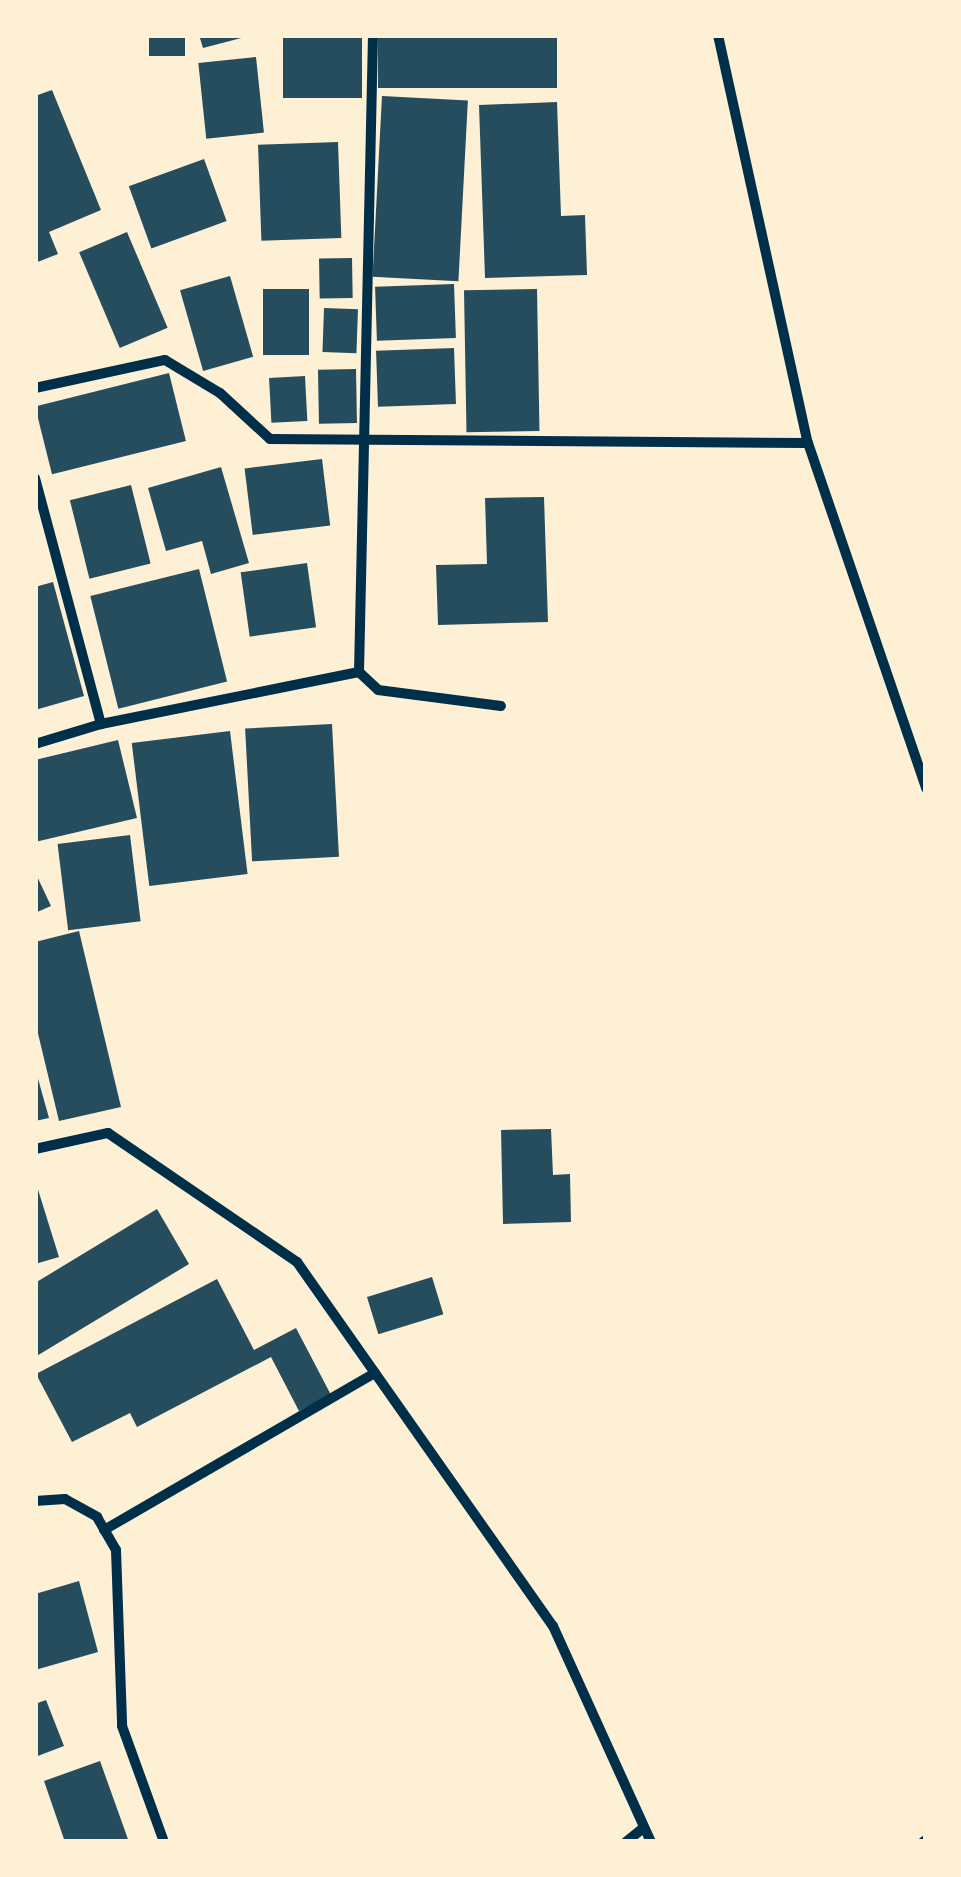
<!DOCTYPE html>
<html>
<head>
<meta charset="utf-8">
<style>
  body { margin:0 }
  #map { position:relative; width:961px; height:1877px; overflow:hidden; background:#fdf0d5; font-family:Inter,sans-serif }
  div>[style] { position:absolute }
  .building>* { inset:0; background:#264d5e; transform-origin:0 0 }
  .minor>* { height:10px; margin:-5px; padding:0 5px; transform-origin:5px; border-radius:5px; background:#003049 }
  span { translate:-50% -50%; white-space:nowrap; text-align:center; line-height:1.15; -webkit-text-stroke:9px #fdf0d5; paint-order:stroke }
  .frame { position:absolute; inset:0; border:38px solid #fdf0d5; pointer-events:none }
</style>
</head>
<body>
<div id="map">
  <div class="building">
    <div style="left:149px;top:35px;width:36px;height:21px"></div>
    <div style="clip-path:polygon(199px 35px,249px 35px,249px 36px,203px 48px)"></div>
    <div style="left:283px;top:35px;width:79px;height:63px"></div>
    <div style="left:378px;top:35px;width:179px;height:53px"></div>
    <div style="left:256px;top:57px;width:76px;height:58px;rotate:84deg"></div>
    <div style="clip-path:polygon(52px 90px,101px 210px,49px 232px,58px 254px,35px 263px,35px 96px)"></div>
    <div style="left:382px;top:96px;width:86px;height:181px;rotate:3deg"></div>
    <div style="clip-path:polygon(557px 102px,561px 216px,585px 215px,587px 275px,485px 278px,479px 105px)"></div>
    <div style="left:338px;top:142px;width:96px;height:80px;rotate:88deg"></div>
    <div style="left:204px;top:159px;width:66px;height:80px;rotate:70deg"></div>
    <div style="left:127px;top:232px;width:104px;height:52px;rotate:67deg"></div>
    <div style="left:352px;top:258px;width:40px;height:33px;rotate:89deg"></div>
    <div style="left:230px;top:276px;width:84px;height:52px;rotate:74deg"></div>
    <div style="left:454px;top:284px;width:54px;height:79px;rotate:88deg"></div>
    <div style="left:309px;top:289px;width:66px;height:46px;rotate:90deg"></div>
    <div style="left:537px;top:289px;width:142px;height:73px;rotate:89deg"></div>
    <div style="left:324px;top:308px;width:34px;height:44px;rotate:2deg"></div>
    <div style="left:454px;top:348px;width:56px;height:78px;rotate:88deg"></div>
    <div style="left:356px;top:369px;width:54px;height:38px;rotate:89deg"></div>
    <div style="left:169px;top:373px;width:70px;height:138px;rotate:76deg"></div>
    <div style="left:305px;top:376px;width:45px;height:36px;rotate:87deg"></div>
    <div style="left:322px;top:459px;width:67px;height:78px;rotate:83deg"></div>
    <div style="clip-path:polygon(221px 467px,249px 563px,211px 574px,202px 541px,166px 551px,148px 488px)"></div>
    <div style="left:131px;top:485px;width:81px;height:63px;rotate:76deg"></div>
    <div style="clip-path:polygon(544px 497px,548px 622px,438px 625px,436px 565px,487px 564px,485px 498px)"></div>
    <div style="left:307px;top:563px;width:65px;height:67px;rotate:82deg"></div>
    <div style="left:199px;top:569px;width:116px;height:112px;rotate:76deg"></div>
    <div style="clip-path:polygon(53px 582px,84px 696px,35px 710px,35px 587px)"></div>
    <div style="left:332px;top:724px;width:133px;height:87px;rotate:87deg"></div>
    <div style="left:230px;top:731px;width:144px;height:99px;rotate:83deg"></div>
    <div style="clip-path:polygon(118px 740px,137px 818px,35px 842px,35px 760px)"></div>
    <div style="left:130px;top:835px;width:87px;height:73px;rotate:83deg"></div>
    <div style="clip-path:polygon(35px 872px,51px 906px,35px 913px)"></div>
    <div style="clip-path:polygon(79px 931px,121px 1107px,59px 1121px,35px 1021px,35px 942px)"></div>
    <div style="clip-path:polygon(35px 1068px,49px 1118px,35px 1121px)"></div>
    <div style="clip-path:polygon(551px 1129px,553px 1175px,570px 1174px,571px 1222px,503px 1224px,501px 1130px)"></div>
    <div style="clip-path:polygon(35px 1180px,59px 1257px,35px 1264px)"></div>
    <div style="clip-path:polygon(157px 1209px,189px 1264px,35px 1357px,35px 1283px)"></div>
    <div style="left:432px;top:1277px;width:39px;height:68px;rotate:73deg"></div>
    <div style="clip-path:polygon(217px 1279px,254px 1350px,296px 1328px,331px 1395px,299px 1411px,271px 1357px,137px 1427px,130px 1413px,72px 1442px,36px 1374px)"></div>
    <div style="clip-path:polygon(79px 1581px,98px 1652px,35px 1670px,35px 1594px)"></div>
    <div style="clip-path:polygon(46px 1700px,64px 1746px,35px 1757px,35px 1704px)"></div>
    <div style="clip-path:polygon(100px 1761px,129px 1842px,65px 1842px,44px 1781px)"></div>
  </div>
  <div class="minor">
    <div style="left:718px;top:35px;width:418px;rotate:77.6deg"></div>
    <div style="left:808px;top:443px;width:365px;rotate:71.1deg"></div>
    <div style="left:35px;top:388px;width:133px;rotate:-12.2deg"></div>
    <div style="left:165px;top:360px;width:64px;rotate:31deg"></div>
    <div style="left:220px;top:393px;width:68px;rotate:42.6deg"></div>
    <div style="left:270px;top:439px;width:538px;rotate:0.43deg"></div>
    <div style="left:35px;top:478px;width:255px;rotate:75deg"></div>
    <div style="left:101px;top:724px;width:69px;rotate:163.1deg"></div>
    <div style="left:359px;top:672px;width:637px;rotate:-88.74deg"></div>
    <div style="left:101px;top:724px;width:263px;rotate:-11.4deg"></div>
    <div style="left:359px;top:672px;width:26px;rotate:43deg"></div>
    <div style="left:378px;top:690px;width:124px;rotate:7.4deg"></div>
    <div style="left:35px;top:1149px;width:75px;rotate:-12.4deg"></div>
    <div style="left:108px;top:1133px;width:229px;rotate:34.3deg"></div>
    <div style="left:297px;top:1262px;width:445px;rotate:54.9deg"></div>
    <div style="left:553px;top:1626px;width:237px;rotate:65.6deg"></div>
    <div style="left:35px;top:1501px;width:30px;rotate:-4deg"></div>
    <div style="left:65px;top:1499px;width:37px;rotate:29deg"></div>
    <div style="left:97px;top:1517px;width:38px;rotate:60deg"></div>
    <div style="left:116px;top:1550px;width:176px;rotate:88deg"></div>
    <div style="left:122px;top:1726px;width:123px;rotate:70.1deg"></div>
    <div style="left:104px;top:1530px;width:313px;rotate:-30.1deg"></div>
    <div style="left:626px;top:1842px;width:22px;rotate:-39deg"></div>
    <div style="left:923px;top:1842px;width:4px;rotate:-34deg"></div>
  </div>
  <div class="frame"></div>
</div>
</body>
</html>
